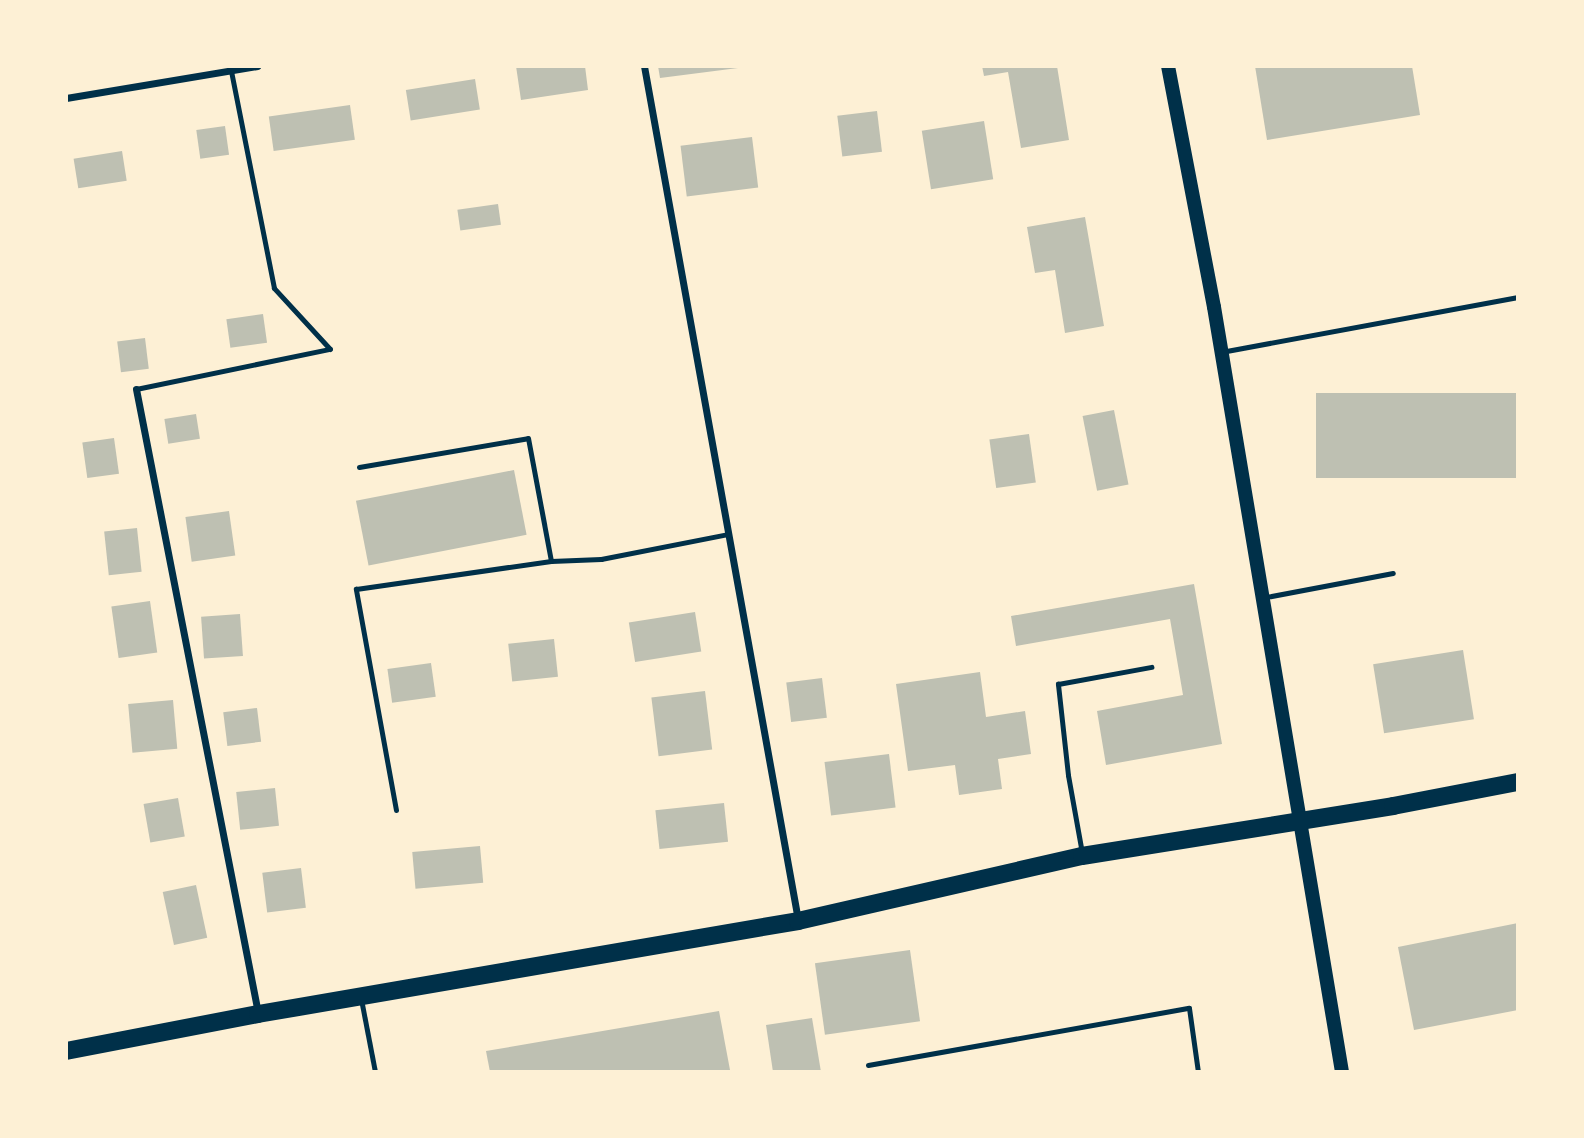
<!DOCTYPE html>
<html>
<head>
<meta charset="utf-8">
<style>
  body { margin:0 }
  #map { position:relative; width:1584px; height:1138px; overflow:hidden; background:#fdf0d5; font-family:Overpass,sans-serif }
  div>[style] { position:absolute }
  .building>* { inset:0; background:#bec0b2; transform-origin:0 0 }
  .service>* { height:5px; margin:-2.5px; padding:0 2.5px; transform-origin:2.5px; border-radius:2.5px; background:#003049 }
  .minor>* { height:7px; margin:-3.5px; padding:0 3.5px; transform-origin:3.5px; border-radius:3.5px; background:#003049 }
  .secondary>* { height:14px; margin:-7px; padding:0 7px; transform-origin:7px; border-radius:7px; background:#003049 }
  .primary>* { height:18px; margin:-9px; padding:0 9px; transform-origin:9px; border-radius:9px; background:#003049 }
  span { translate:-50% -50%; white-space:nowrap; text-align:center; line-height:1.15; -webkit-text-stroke:6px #fdf0d5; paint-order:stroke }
  .frame { position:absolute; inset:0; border:68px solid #fdf0d5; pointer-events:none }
</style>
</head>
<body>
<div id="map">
  <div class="building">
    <div style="clip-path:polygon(516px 66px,585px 66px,588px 90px,521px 100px)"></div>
    <div style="clip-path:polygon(658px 66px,738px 66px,738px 68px,660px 78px)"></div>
    <div style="clip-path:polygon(982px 66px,1057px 66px,1069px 140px,1021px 148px,1008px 72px,984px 76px)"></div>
    <div style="clip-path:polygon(1255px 66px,1412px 66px,1420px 115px,1267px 140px)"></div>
    <div style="left:475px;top:79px;width:31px;height:70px;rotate:81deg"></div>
    <div style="left:350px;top:105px;width:35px;height:82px;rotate:82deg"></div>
    <div style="left:877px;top:111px;width:41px;height:40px;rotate:83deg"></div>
    <div style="left:984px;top:121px;width:59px;height:63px;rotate:81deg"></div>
    <div style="left:225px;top:126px;width:29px;height:29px;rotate:82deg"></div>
    <div style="left:752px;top:137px;width:51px;height:72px;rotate:83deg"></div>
    <div style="left:122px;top:151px;width:30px;height:49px;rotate:81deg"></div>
    <div style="left:498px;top:204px;width:21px;height:41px;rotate:82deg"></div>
    <div style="clip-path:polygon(1085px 217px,1104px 326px,1065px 333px,1055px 270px,1035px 273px,1027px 227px)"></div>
    <div style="left:263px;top:314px;width:29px;height:37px;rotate:82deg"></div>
    <div style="left:145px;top:338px;width:31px;height:28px;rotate:83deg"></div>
    <div style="left:1518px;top:393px;width:85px;height:202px;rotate:90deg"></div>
    <div style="left:1114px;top:410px;width:76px;height:32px;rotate:79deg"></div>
    <div style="left:196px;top:414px;width:25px;height:32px;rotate:81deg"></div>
    <div style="left:1029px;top:434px;width:49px;height:40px;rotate:82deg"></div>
    <div style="left:114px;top:438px;width:36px;height:32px;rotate:82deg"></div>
    <div style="left:514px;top:470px;width:66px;height:161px;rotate:79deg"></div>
    <div style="left:229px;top:511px;width:45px;height:44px;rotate:82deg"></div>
    <div style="left:137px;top:528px;width:44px;height:33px;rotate:84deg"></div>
    <div style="clip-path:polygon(1194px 584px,1222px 744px,1106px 765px,1097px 711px,1183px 695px,1170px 619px,1016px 646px,1011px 616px)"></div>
    <div style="left:150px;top:601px;width:52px;height:39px;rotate:82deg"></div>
    <div style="left:695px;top:612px;width:40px;height:67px;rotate:81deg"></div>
    <div style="left:240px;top:614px;width:42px;height:39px;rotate:86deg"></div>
    <div style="left:554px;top:639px;width:38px;height:46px;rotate:84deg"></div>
    <div style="left:1463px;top:650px;width:70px;height:91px;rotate:81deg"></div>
    <div style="left:431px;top:663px;width:34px;height:44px;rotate:82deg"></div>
    <div style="clip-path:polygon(980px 672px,986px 717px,1025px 711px,1031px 754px,998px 759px,1002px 789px,959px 795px,955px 765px,908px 771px,896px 684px)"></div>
    <div style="left:822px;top:678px;width:40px;height:36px;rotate:83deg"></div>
    <div style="left:705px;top:691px;width:59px;height:54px;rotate:83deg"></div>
    <div style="left:173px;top:700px;width:49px;height:45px;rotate:85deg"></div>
    <div style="left:257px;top:708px;width:34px;height:34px;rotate:83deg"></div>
    <div style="left:889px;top:754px;width:54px;height:65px;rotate:83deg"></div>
    <div style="left:275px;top:788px;width:38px;height:39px;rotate:84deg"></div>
    <div style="left:178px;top:798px;width:39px;height:35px;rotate:80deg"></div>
    <div style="left:724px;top:803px;width:39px;height:69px;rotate:84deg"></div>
    <div style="left:480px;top:846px;width:37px;height:68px;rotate:85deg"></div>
    <div style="left:301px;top:868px;width:40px;height:39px;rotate:83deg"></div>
    <div style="left:196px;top:885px;width:54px;height:34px;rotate:78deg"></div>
    <div style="clip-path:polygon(1518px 923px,1518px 1010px,1414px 1030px,1398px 947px)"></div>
    <div style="left:910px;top:950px;width:72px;height:96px;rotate:82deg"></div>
    <div style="clip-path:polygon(719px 1011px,730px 1070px,490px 1072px,486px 1051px)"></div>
    <div style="clip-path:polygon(812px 1018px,821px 1072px,773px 1072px,766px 1025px)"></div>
  </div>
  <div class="service">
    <div style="left:1221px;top:352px;width:302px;rotate:-10.5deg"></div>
    <div style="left:136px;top:389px;width:198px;rotate:-11.7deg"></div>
    <div style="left:330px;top:349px;width:83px;rotate:-132.6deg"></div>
    <div style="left:274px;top:288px;width:221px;rotate:-101.2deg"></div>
    <div style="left:359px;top:467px;width:171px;rotate:-9.7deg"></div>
    <div style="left:528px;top:438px;width:125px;rotate:79.4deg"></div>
    <div style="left:551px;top:561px;width:50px;rotate:-2.3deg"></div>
    <div style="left:601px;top:559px;width:129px;rotate:-11.1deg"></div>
    <div style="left:1266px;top:597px;width:129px;rotate:-10.7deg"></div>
    <div style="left:396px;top:810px;width:225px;rotate:-100.3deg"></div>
    <div style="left:356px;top:589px;width:197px;rotate:-8.2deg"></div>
    <div style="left:1082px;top:853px;width:79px;rotate:-100.2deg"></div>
    <div style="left:1068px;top:775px;width:92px;rotate:-96.3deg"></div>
    <div style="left:1058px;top:684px;width:95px;rotate:-10.4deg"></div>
    <div style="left:361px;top:999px;width:74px;rotate:79.1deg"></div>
    <div style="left:868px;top:1065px;width:326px;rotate:-10.1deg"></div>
    <div style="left:1189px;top:1008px;width:65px;rotate:82deg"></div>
  </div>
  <div class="minor">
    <div style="left:644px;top:66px;width:868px;rotate:79.78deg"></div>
    <div style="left:66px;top:98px;width:194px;rotate:-9.5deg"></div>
    <div style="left:136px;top:389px;width:636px;rotate:78.94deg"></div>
  </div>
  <div class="secondary">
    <div style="left:1168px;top:66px;width:245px;rotate:79.2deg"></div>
    <div style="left:1214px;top:307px;width:776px;rotate:80.5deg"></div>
  </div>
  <div class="primary">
    <div style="left:66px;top:1051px;width:196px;rotate:-10.9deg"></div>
    <div style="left:258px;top:1014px;width:548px;rotate:-9.77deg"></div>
    <div style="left:798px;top:921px;width:291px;rotate:-12.9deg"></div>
    <div style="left:1082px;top:856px;width:315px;rotate:-9.1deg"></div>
    <div style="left:1393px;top:806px;width:127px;rotate:-10.9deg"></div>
  </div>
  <div class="frame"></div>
</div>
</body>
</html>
